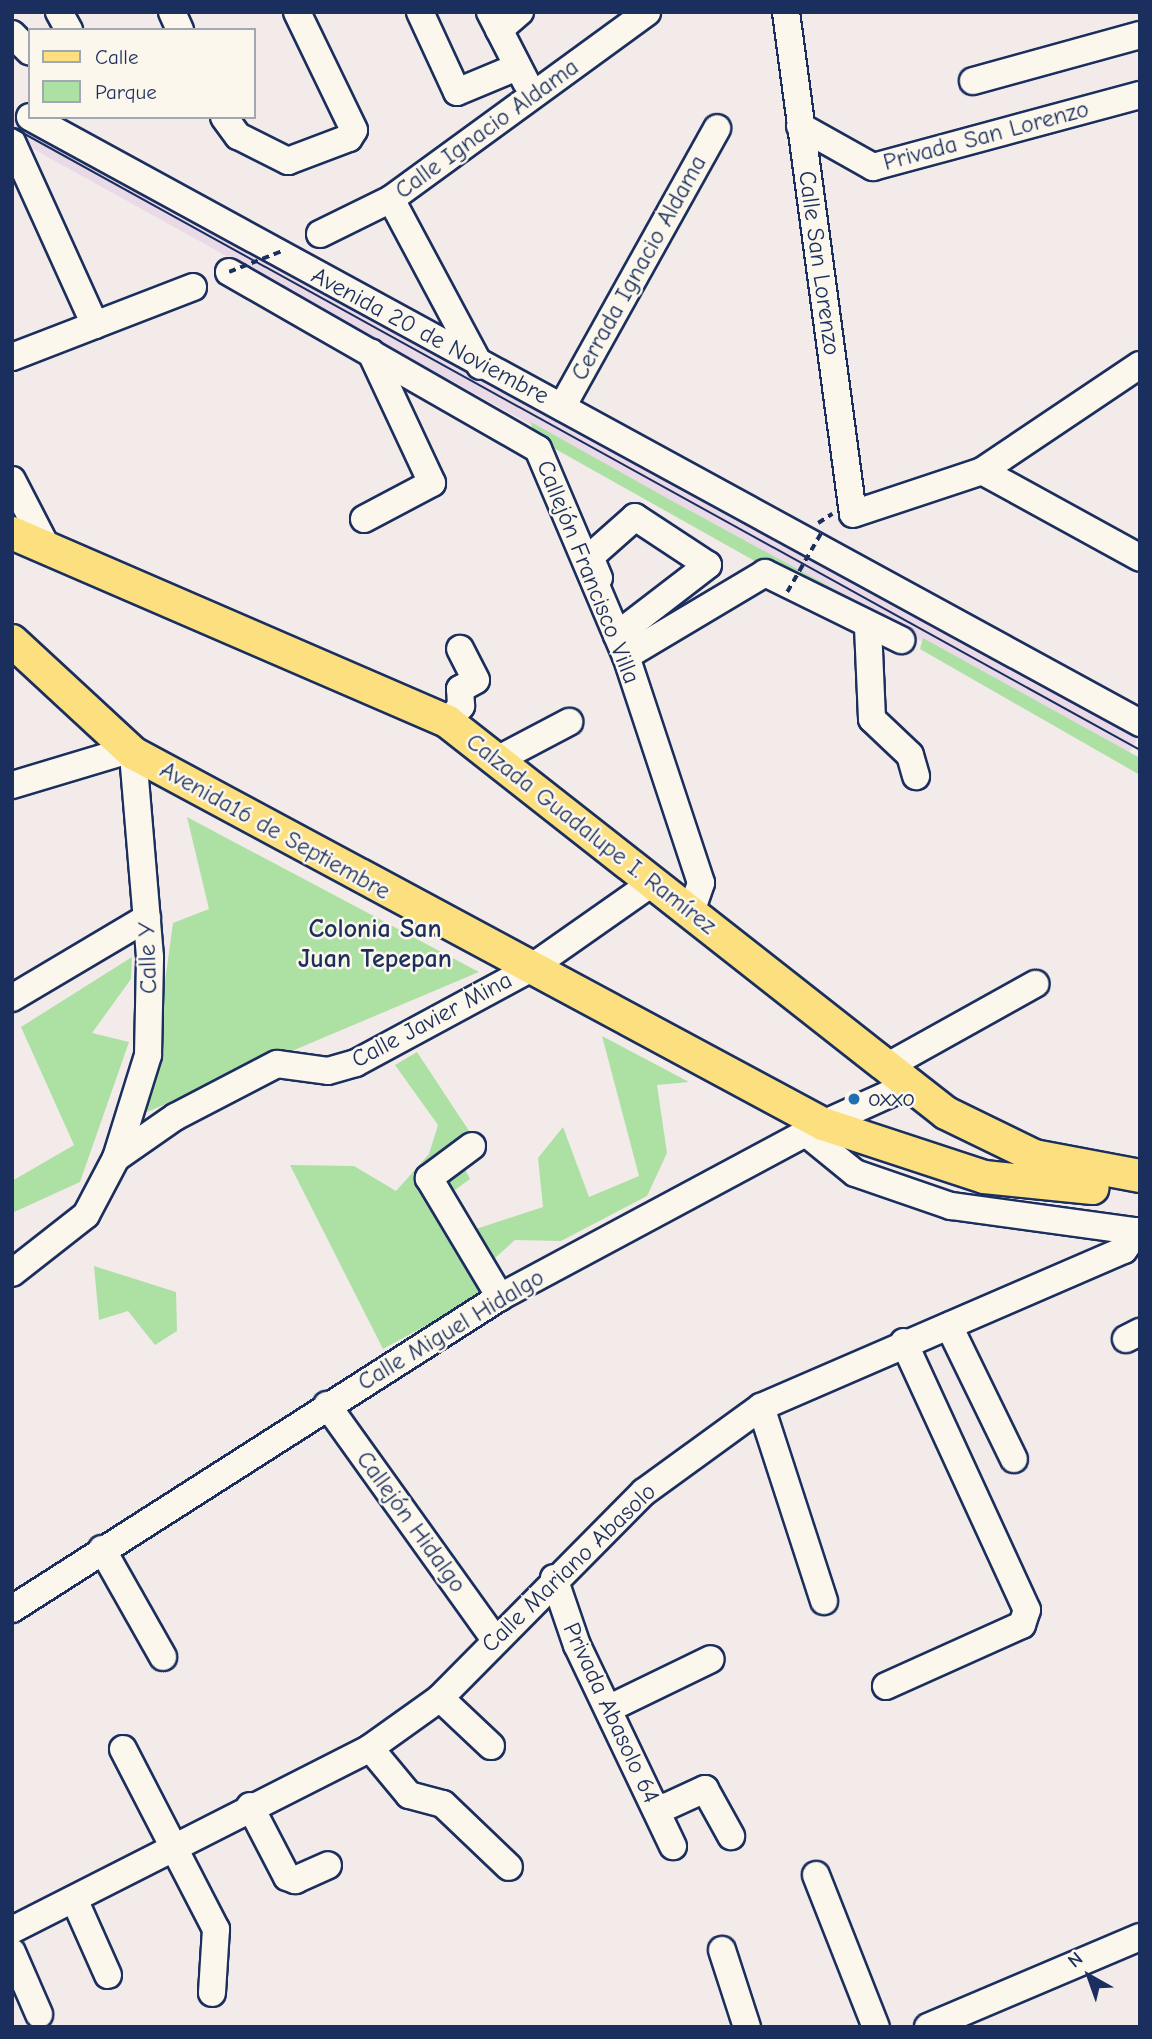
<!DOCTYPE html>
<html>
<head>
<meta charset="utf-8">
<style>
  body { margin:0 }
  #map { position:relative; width:1152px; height:2039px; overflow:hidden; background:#f3eaea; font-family:"Comic Neue",sans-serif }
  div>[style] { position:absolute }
  .built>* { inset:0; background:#eadae8; transform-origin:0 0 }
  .green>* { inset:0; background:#ade1a4 }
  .path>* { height:3.5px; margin-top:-1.75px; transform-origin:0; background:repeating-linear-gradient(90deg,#1b2f5e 0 7px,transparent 0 12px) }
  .roads { filter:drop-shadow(2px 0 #1b2f5e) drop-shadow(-2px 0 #1b2f5e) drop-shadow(0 2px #1b2f5e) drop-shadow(0 -2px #1b2f5e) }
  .minor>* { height:26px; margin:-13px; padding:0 13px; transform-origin:13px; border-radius:13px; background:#fbf7ec }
  .major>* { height:32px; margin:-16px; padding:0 16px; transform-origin:16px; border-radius:16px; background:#fce080 }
  .tram>* { height:2px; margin:-1px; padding:0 1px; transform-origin:1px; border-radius:1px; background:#1b2f5e }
  .path-bridge>* { height:3.5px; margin-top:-1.75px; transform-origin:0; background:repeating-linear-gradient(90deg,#1b2f5e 0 7px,transparent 0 12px) }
  .dots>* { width:19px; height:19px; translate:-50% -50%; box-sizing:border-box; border:4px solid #fbf7ec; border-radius:50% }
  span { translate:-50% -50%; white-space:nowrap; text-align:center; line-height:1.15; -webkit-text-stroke:5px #fbf7ec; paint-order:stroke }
  .street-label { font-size:24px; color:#1b2f5e }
  .poi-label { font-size:24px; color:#1b2f5e }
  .left { translate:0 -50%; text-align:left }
  .neighbourhood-label { font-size:26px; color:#1b2f5e; font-weight:700 }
  .frame { position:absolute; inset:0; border:14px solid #1b2f5e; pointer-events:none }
  .legend { position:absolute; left:28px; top:28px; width:228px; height:91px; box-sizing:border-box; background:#fbf7ec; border:2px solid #a1a7b3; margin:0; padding:9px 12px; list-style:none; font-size:21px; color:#1b2f5e }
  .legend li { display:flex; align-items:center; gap:14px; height:35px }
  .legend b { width:35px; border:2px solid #a1a7b3 }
  .north { position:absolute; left:1054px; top:1941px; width:70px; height:70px; -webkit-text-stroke:5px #fbf7ec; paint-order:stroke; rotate:320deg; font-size:19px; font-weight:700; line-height:28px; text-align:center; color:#1b2f5e }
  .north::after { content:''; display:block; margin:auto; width:24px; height:32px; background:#1b2f5e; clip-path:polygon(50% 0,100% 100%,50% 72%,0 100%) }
</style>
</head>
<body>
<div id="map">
  <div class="built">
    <div style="left:12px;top:112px;width:1288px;height:22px;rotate:29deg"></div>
  </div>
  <div class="green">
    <div style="clip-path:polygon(531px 422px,665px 497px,891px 620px,874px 626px,753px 560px,534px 437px)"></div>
    <div style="clip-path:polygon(923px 638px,1140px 758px,1140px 775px,920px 649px)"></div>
    <div style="clip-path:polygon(187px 817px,479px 972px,147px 1112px,173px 923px,209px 909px)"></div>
    <div style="clip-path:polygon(132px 957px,131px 979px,92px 1033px,129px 1042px,80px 1182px,12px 1213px,12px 1181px,74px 1145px,21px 1027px)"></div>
    <div style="clip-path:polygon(602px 1036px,689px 1082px,657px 1085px,667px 1153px,647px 1196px,561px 1241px,515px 1240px,484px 1268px,485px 1293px,383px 1349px,290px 1165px,354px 1166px,396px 1191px,429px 1154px,438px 1125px,395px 1065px,417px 1052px,475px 1140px,460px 1160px,470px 1179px,436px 1204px,467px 1232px,543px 1207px,538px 1158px,563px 1127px,589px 1197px,639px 1176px)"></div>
    <div style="clip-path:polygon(94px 1266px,176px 1292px,177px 1331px,155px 1345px,128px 1311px,99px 1320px)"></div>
  </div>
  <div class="path">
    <div style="left:818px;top:523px;width:17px;rotate:-33deg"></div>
  </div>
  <div class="roads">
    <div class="minor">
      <div style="left:59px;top:12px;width:21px;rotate:61deg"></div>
      <div style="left:172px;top:12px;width:20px;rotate:66deg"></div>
      <div style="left:420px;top:12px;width:88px;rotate:65.2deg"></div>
      <div style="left:457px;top:92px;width:65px;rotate:-22.6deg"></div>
      <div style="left:490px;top:12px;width:79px;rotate:62.8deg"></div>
      <div style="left:786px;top:12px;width:506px;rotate:82.4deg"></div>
      <div style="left:499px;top:30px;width:28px;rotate:-41deg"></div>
      <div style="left:12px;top:34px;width:25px;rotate:45deg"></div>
      <div style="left:973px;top:81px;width:173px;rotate:-15.4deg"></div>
      <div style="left:30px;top:117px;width:1265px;rotate:28.63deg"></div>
      <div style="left:224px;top:117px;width:24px;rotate:54deg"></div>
      <div style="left:238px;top:136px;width:56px;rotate:26.6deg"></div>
      <div style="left:288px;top:161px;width:65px;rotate:-20.7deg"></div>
      <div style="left:349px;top:138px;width:9px;rotate:-58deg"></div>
      <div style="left:354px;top:130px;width:131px;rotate:-115.8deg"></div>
      <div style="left:800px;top:126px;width:84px;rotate:29.3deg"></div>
      <div style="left:873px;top:167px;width:277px;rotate:-15.1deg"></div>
      <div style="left:12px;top:142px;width:201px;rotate:65.6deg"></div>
      <div style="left:391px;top:199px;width:189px;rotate:61.9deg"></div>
      <div style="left:320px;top:234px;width:79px;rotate:-26.2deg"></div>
      <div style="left:391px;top:199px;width:317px;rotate:-36.1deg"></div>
      <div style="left:229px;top:272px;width:356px;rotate:29.8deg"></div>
      <div style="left:538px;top:449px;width:225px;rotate:67deg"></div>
      <div style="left:626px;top:656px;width:239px;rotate:71.7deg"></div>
      <div style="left:701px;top:883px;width:31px;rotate:109deg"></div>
      <div style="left:12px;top:357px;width:194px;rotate:-21.1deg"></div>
      <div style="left:562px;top:407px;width:319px;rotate:-60.9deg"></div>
      <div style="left:982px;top:471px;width:180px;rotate:28.8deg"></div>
      <div style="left:12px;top:480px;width:74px;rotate:62.7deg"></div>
      <div style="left:853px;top:514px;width:136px;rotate:-18.4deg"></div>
      <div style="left:982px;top:471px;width:190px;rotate:-33.9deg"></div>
      <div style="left:364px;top:519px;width:77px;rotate:-27.9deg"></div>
      <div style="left:432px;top:483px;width:144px;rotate:-115.1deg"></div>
      <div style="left:599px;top:578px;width:23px;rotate:-113deg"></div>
      <div style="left:590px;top:557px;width:60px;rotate:-41.6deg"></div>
      <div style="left:635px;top:517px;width:87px;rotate:33.3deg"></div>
      <div style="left:708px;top:565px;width:115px;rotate:142.4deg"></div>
      <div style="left:868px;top:627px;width:92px;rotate:87.5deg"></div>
      <div style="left:872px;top:719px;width:52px;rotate:43.5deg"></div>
      <div style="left:910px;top:755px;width:22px;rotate:74deg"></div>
      <div style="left:626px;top:656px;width:162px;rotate:-30.8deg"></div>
      <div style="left:765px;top:573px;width:152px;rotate:26.2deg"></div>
      <div style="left:448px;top:722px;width:21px;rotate:-51deg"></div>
      <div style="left:461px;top:706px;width:17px;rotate:-93deg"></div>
      <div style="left:460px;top:689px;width:18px;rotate:-29deg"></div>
      <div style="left:476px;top:680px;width:35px;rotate:-117deg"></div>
      <div style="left:495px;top:761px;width:84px;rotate:-27.8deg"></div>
      <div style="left:12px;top:785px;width:122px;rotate:-16.7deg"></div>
      <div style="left:12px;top:998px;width:157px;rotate:-30.7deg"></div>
      <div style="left:886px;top:1067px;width:171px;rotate:-29.1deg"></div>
      <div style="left:807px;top:1134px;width:62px;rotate:39.1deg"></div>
      <div style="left:855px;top:1173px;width:102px;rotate:19deg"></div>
      <div style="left:951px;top:1206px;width:191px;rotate:7.8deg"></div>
      <div style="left:472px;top:1146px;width:54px;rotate:143.3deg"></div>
      <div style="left:429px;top:1178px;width:139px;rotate:59.2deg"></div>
      <div style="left:116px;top:1158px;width:108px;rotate:-72.7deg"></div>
      <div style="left:148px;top:1055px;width:98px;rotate:-88.8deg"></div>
      <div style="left:150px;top:957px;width:205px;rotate:-94.8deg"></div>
      <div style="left:12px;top:1273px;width:94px;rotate:-38.1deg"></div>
      <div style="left:86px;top:1215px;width:64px;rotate:-62.2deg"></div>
      <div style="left:116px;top:1158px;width:72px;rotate:-34.8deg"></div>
      <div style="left:175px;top:1117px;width:115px;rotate:-27.5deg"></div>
      <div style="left:277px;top:1064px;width:51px;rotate:7.8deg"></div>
      <div style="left:328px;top:1071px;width:29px;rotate:-16deg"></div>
      <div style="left:356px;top:1063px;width:196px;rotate:-28.4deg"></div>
      <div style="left:528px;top:970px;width:153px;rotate:-35.1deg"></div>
      <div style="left:949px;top:1326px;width:148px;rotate:64deg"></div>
      <div style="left:1126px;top:1339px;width:16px;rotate:-27deg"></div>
      <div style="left:327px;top:1405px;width:287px;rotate:54.4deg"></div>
      <div style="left:761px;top:1407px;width:204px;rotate:72deg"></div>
      <div style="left:102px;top:1549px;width:124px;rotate:60.5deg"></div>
      <div style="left:554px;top:1578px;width:71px;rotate:71.1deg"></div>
      <div style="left:577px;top:1645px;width:223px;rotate:64.5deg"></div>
      <div style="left:12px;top:1609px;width:579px;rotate:-32.59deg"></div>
      <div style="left:500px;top:1297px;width:366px;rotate:-28.2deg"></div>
      <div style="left:823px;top:1124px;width:94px;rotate:-24.4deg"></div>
      <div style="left:886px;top:1686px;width:149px;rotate:-24.2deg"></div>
      <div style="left:1022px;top:1625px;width:16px;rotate:-72deg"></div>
      <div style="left:1027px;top:1610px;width:295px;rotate:-114.7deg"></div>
      <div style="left:440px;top:1698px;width:70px;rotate:43.3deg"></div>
      <div style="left:608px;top:1709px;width:114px;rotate:-25.9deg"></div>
      <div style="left:370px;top:1748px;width:61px;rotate:50.3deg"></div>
      <div style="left:409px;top:1795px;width:35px;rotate:15deg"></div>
      <div style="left:443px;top:1804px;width:91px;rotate:43.7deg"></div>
      <div style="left:123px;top:1749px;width:203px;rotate:62.7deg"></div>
      <div style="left:216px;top:1929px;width:64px;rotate:93.6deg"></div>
      <div style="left:250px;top:1806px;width:80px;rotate:62.5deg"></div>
      <div style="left:287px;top:1877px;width:9px;rotate:21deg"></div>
      <div style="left:295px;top:1880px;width:36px;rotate:-24deg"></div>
      <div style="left:657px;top:1811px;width:53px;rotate:-24.6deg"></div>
      <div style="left:705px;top:1789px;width:54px;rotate:61deg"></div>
      <div style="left:816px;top:1875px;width:163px;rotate:68.5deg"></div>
      <div style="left:75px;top:1901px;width:81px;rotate:66deg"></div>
      <div style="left:12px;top:1930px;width:402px;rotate:-26.9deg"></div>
      <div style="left:370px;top:1748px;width:86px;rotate:-35.5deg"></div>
      <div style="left:440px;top:1698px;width:290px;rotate:-45.3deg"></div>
      <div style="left:644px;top:1492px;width:145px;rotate:-36deg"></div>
      <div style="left:761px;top:1407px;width:395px;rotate:-23.4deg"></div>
      <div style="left:1124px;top:1250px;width:23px;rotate:-56deg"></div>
      <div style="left:722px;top:1950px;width:81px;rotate:72deg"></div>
      <div style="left:12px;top:1952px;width:68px;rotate:66.5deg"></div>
      <div style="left:928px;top:2027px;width:230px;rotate:-23deg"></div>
    </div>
    <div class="major">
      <div style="left:12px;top:533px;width:475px;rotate:23.4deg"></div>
      <div style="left:448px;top:722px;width:633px;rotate:38.14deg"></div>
      <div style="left:946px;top:1113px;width:98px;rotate:26deg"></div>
      <div style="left:1034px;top:1156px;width:108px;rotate:10.7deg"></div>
      <div style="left:12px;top:641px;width:165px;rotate:42.8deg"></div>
      <div style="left:133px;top:753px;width:783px;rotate:28.27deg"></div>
      <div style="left:823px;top:1124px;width:169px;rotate:18.2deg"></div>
      <div style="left:984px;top:1177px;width:109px;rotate:5.8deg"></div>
    </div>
  </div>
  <div class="tram">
    <div style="left:12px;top:127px;width:1289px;rotate:28.91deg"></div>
  </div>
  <div class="path-bridge">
    <div style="left:229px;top:272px;width:57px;rotate:-21.6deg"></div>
    <div style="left:787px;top:592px;width:68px;rotate:-60deg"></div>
  </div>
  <div class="dots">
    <div style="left:854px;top:1099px;background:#1f6fb2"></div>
  </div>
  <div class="street-label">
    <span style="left:487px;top:129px;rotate:-36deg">Calle Ignacio Aldama</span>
    <span style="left:986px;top:136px;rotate:-15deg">Privada San Lorenzo</span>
    <span style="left:819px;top:263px;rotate:82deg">Calle San Lorenzo</span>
    <span style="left:639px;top:268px;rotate:-61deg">Cerrada Ignacio Aldama</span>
    <span style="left:430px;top:336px;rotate:28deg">Avenida 20 de Noviembre</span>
    <span style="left:588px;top:572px;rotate:68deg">Callejón Francisco Villa</span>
    <span style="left:275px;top:831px;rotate:29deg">Avenida16 de Septiembre</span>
    <span style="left:591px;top:834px;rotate:38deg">Calzada Guadalupe I. Ramírez</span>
    <span style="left:148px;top:958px;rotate:-92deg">Calle Y</span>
    <span style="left:432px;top:1020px;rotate:-28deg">Calle Javier Mina</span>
    <span style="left:451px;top:1330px;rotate:-31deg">Calle Miguel Hidalgo</span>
    <span style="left:411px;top:1522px;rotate:54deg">Callejón Hidalgo</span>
    <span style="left:569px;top:1568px;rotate:-44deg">Calle Mariano Abasolo</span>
    <span style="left:611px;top:1713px;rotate:65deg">Privada Abasolo 64</span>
  </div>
  <div class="poi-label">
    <span class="left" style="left:868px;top:1099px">oxxo</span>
  </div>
  <div class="neighbourhood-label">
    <span style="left:375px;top:945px">Colonia San<br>Juan Tepepan</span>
  </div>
  <div class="frame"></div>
  <ul class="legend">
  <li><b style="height:9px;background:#fce080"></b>Calle</li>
  <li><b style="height:19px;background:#ade1a4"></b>Parque</li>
  </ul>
  <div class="north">N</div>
</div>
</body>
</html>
